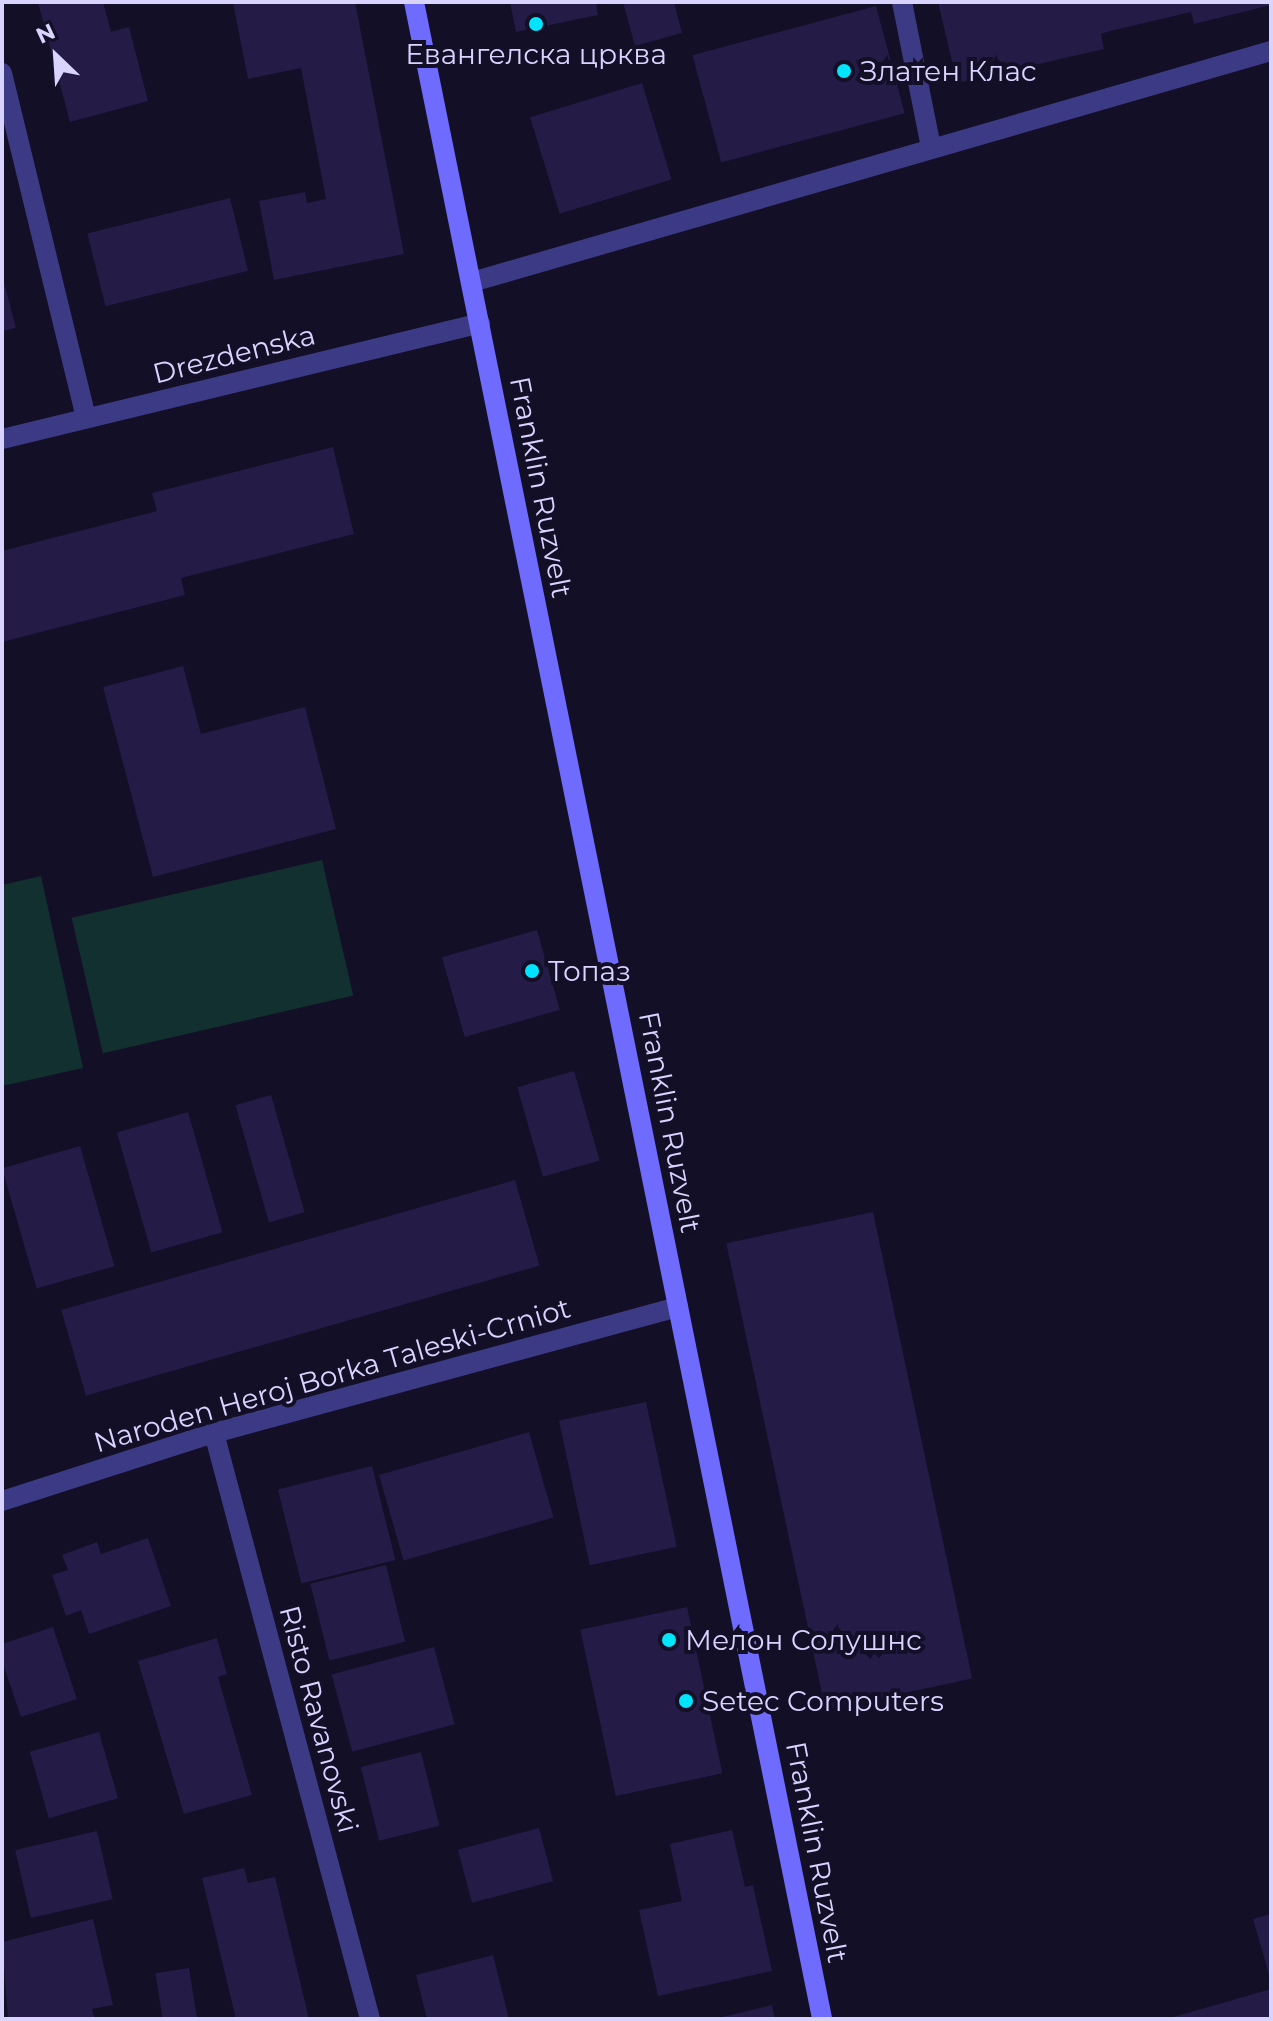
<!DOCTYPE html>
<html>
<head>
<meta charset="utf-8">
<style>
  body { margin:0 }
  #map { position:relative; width:1273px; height:2021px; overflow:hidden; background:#130f26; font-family:Montserrat,sans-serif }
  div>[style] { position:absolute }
  .green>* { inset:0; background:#12302f; transform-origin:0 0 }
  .building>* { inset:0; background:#241b47; transform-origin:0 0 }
  .street>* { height:20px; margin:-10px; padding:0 10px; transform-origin:10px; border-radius:10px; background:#3d3a85 }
  .secondary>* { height:20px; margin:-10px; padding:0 10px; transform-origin:10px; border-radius:10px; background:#6f6bff }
  .dots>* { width:22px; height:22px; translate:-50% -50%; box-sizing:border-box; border:4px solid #130f26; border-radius:50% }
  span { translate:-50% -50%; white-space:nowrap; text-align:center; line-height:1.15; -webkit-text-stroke:8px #130f26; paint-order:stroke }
  .poi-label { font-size:28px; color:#d9d4ff }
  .left { translate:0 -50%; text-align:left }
  .street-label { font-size:28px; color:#d9d4ff }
  .frame { position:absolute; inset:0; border:4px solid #d9d4ff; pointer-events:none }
  .north { position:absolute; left:16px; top:16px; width:80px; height:80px; -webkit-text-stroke:6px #130f26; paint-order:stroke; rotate:335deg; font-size:22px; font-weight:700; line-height:32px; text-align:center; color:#d9d4ff }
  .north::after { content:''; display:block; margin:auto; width:28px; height:36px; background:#d9d4ff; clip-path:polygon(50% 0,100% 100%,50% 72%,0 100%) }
</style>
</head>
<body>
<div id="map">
  <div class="green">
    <div style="left:322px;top:860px;width:139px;height:257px;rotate:77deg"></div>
    <div style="clip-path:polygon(41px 876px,83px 1068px,2px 1086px,2px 885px)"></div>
  </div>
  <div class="building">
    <div style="clip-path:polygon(38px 2px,103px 2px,111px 32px,129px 27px,148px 101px,70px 122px)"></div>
    <div style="clip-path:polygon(355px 2px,404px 254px,274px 280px,259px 201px,305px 192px,307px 203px,326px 199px,301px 68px,248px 79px,233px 3px)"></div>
    <div style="clip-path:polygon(510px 2px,596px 2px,598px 15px,516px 32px)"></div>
    <div style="clip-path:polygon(623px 2px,674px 2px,682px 33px,635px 46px)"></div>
    <div style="clip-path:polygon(938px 2px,1271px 2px,1271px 5px,1194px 24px,1191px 12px,1110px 31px,1101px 34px,1104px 49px,957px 83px)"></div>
    <div style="left:876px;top:6px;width:111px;height:190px;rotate:75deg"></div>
    <div style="left:642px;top:83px;width:101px;height:117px;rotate:73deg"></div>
    <div style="left:230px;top:198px;width:75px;height:147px;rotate:76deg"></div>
    <div style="clip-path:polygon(2px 275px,16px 328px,2px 331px)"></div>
    <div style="clip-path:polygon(333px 447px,354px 534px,181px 578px,185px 595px,2px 642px,2px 551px,157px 511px,152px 493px)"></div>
    <div style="clip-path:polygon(183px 666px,201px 734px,305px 707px,336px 829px,153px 877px,103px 687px)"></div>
    <div style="left:537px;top:930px;width:83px;height:99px;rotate:74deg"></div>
    <div style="left:574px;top:1071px;width:93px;height:59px;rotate:74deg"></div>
    <div style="left:271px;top:1095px;width:122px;height:37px;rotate:74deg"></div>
    <div style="left:188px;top:1112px;width:125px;height:74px;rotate:74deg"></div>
    <div style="left:80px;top:1146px;width:125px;height:81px;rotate:74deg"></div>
    <div style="left:515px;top:1180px;width:89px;height:472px;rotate:74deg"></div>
    <div style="left:873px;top:1212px;width:477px;height:150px;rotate:78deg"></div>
    <div style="left:646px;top:1402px;width:148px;height:89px;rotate:78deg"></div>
    <div style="left:529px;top:1432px;width:89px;height:156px;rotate:74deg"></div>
    <div style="left:372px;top:1466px;width:97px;height:97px;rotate:76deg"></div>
    <div style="clip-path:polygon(148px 1538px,171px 1606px,89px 1634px,81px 1610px,66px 1616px,52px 1575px,68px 1570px,62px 1555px,97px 1542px,101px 1554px)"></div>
    <div style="left:386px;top:1565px;width:79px;height:78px;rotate:76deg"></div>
    <div style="left:687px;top:1607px;width:170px;height:109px;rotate:78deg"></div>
    <div style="clip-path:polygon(53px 1627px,77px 1699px,21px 1717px,2px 1661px,2px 1644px)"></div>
    <div style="clip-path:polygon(217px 1638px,227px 1674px,218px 1677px,252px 1795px,184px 1814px,138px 1661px)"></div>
    <div style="left:434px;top:1647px;width:80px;height:106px;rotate:75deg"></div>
    <div style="left:99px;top:1732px;width:69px;height:72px;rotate:74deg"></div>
    <div style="left:421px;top:1752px;width:76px;height:62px;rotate:76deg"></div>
    <div style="left:539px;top:1828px;width:55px;height:84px;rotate:75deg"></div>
    <div style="clip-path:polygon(732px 1830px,745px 1887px,753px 1885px,772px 1971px,658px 1996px,639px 1910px,682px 1901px,670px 1844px)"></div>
    <div style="left:97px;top:1831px;width:70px;height:84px;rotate:77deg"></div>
    <div style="clip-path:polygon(244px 1868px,248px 1883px,275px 1877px,309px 2019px,236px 2019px,202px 1878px)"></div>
    <div style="clip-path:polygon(1271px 1914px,1271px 1978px,1270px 1978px,1253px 1919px)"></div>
    <div style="clip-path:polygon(93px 1919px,113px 2005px,92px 2009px,95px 2019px,8px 2019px,2px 1942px)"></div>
    <div style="clip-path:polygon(493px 1955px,509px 2019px,427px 2019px,416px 1975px)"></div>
    <div style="left:189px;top:1968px;width:52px;height:34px;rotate:81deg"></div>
    <div style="clip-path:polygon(1271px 1989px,1271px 2019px,1170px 2019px,1170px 2018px)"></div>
    <div style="clip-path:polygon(772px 2005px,775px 2019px,718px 2019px,718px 2018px)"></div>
  </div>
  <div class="street">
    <div style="left:902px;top:2px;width:148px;rotate:78.7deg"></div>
    <div style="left:2px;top:73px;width:355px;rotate:76.3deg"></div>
    <div style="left:472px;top:282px;width:832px;rotate:-16.13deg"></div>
    <div style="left:2px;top:439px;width:492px;rotate:-13.6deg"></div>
    <div style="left:214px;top:1433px;width:606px;rotate:75.09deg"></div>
    <div style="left:2px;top:1501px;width:223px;rotate:-17.8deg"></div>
    <div style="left:214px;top:1433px;width:481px;rotate:-15.2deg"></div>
  </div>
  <div class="secondary">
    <div style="left:414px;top:2px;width:2058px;rotate:78.56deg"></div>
  </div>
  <div class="dots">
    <div style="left:536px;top:24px;background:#00e5ff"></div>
    <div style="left:844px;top:71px;background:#00e5ff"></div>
    <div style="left:532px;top:971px;background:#00e5ff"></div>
    <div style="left:669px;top:1640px;background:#00e5ff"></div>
    <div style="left:686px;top:1701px;background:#00e5ff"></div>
  </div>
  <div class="poi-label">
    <span style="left:536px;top:54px">Евангелска црква</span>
    <span class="left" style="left:860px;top:71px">Златен Клас</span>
    <span class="left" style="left:548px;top:971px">Топаз</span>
    <span class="left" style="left:685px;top:1640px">Мелон Солушнс</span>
    <span class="left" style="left:702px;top:1701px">Setec Computers</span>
  </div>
  <div class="street-label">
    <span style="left:234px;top:354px;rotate:-14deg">Drezdenska</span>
    <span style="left:541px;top:487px;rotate:79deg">Franklin Ruzvelt</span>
    <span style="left:670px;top:1122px;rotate:79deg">Franklin Ruzvelt</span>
    <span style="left:332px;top:1375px;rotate:-16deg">Naroden Heroj Borka Taleski-Crniot</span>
    <span style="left:319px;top:1719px;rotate:75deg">Risto Ravanovski</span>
    <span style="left:817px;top:1852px;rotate:79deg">Franklin Ruzvelt</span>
  </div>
  <div class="frame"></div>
  <div class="north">N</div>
</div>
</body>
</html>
